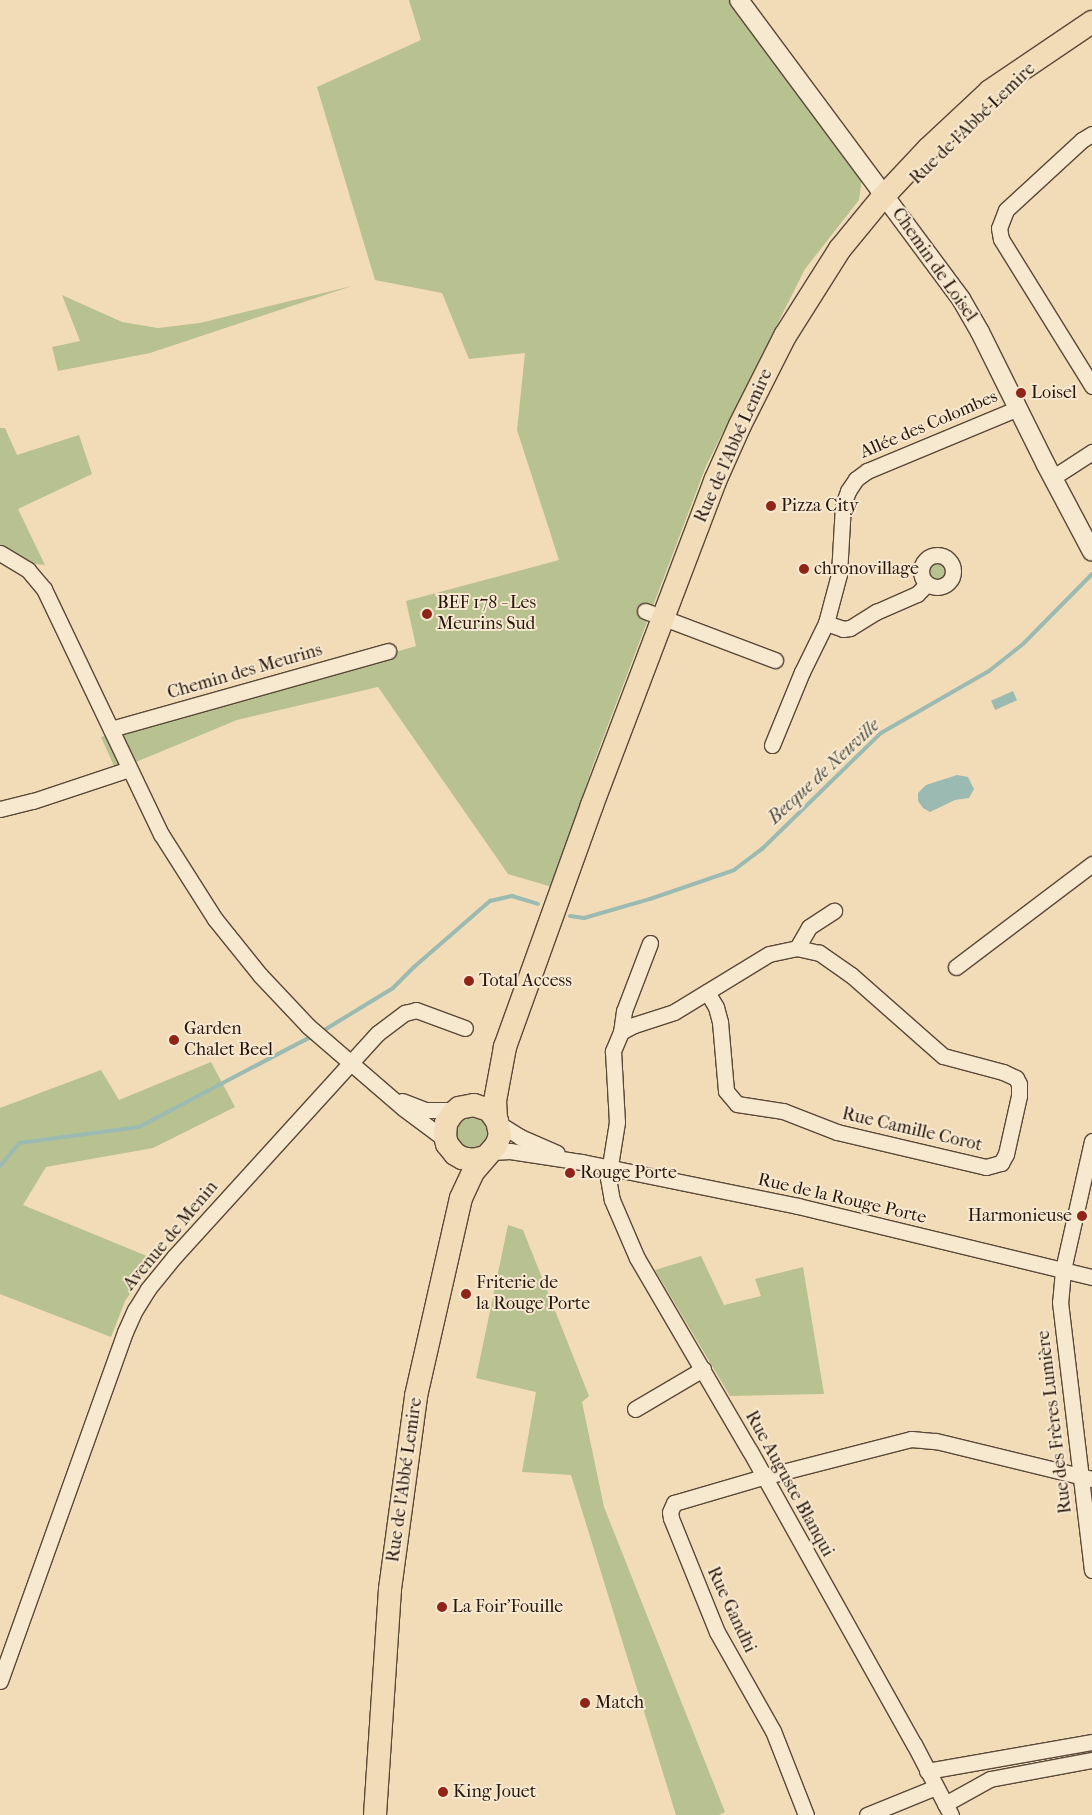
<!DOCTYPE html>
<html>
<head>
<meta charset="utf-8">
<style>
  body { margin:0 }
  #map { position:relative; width:1092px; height:1815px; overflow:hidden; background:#f2dcb7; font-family:"IM FELL French Canon",serif }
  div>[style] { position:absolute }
  .green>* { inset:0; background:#b8c190 }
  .round { border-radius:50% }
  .water>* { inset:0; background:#9bbbb2; transform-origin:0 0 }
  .stream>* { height:4px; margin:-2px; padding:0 2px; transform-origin:2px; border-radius:2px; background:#9bbbb2 }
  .roads { filter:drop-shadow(1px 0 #5a4838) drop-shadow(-1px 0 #5a4838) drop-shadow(0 1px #5a4838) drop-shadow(0 -1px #5a4838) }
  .minor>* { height:15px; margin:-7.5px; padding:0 7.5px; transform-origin:7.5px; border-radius:7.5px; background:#f7e8d0 }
  .minor>.ring { margin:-7.5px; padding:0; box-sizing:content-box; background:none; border:15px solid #f7e8d0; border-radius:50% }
  .tertiary>* { height:18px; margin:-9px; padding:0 9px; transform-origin:9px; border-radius:9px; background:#f7e8d0 }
  .primary>* { height:22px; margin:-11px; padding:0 11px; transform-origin:11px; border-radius:11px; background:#f2dcb7 }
  .dots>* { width:14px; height:14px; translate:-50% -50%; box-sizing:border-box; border:2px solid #f7e8d0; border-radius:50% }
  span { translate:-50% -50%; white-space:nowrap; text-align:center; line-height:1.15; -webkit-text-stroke:4px #f7e8d0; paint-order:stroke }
  .street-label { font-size:18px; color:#27160d }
  .poi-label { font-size:18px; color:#27160d }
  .left { translate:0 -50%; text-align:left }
  .right { translate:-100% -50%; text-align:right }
  .water-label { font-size:19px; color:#505047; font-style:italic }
</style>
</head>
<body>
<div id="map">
  <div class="green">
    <div style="clip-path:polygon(409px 0,729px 0,782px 74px,862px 178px,859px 200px,805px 269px,706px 466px,594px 762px,552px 887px,508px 874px,378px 687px,237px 720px,136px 762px,114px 766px,101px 737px,416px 646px,406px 601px,559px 560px,517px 430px,525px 353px,469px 359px,442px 293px,375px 280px,317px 87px,421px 40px)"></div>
    <div style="clip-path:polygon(352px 286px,150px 353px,58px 371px,52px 347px,80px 341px,62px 295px,122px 322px,158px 328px,200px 323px)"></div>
    <div style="clip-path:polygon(0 428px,5px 428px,17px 455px,79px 435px,92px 474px,18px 509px,45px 565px,26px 563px,0 548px)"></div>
    <div class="round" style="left:927px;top:562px;width:20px;height:20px"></div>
    <div style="clip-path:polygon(211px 1062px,235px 1107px,153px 1148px,46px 1167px,23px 1205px,154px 1259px,125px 1301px,111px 1337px,0 1294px,0 1108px,101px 1070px,119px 1100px)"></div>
    <div class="round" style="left:456px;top:1117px;width:32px;height:32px"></div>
    <div style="clip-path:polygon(508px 1225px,523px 1230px,589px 1396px,582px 1402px,604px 1507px,725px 1812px,719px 1815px,676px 1815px,571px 1475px,522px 1472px,536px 1392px,476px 1378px)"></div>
    <div style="clip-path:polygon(701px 1256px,724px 1305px,761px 1296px,755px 1279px,803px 1267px,824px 1394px,730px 1396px,655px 1270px)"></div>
  </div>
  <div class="water">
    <div style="left:1013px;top:691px;width:10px;height:24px;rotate:66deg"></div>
    <div style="clip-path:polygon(957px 775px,968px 777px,974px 789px,969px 798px,955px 800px,930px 812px,923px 808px,918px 801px,918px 793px,926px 785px)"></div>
  </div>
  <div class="stream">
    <div style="left:570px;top:916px;width:14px;rotate:8deg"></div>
    <div style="left:584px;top:918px;width:69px;rotate:-16.1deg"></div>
    <div style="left:650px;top:899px;width:89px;rotate:-19deg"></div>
    <div style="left:734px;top:870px;width:35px;rotate:-37deg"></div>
    <div style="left:762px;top:849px;width:166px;rotate:-44.3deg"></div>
    <div style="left:881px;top:733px;width:125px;rotate:-29.9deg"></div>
    <div style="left:989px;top:671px;width:43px;rotate:-38.5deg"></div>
    <div style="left:1023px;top:644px;width:98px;rotate:-45.4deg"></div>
    <div style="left:321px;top:1032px;width:84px;rotate:-31.4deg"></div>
    <div style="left:393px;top:988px;width:30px;rotate:-45deg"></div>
    <div style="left:414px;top:967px;width:101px;rotate:-41deg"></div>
    <div style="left:490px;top:901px;width:23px;rotate:-13deg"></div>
    <div style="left:512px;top:896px;width:27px;rotate:17deg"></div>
    <div style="left:0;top:1166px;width:30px;rotate:-50deg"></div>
    <div style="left:19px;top:1143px;width:121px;rotate:-7.6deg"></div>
    <div style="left:139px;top:1127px;width:195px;rotate:-27.7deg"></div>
  </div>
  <div class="roads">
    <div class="minor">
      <div style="left:1092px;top:134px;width:12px;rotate:149deg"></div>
      <div style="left:1082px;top:140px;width:103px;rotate:137.4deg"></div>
      <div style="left:1006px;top:210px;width:19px;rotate:111deg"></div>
      <div style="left:999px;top:228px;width:11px;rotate:80deg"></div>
      <div style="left:1001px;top:239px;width:173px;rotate:58.2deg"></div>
      <div style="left:1052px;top:478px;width:48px;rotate:-33deg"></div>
      <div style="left:0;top:553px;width:33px;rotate:31deg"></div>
      <div style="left:28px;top:570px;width:25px;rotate:50deg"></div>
      <div style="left:44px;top:589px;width:272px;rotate:64.5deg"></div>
      <div style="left:161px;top:834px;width:101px;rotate:57.6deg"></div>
      <div style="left:215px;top:919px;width:72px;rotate:51.2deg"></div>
      <div style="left:260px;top:975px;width:70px;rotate:46.7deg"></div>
      <div style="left:308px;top:1026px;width:125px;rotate:40.8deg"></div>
      <div style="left:403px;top:1108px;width:54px;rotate:36.7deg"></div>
      <div class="ring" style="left:921px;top:555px;width:17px;height:17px"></div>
      <div style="left:645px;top:611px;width:139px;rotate:20.7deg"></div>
      <div style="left:826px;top:623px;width:51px;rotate:-75.1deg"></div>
      <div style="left:839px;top:574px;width:69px;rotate:-86.7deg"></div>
      <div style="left:843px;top:505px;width:15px;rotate:-70deg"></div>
      <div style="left:848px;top:491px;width:14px;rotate:-56deg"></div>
      <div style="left:856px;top:479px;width:14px;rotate:-36deg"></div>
      <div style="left:867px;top:471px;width:164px;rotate:-22.6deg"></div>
      <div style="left:111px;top:729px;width:288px;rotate:-15.7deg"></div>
      <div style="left:772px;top:745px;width:79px;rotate:-67.7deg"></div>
      <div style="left:802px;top:672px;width:55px;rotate:-63.9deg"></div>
      <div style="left:826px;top:623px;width:18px;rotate:19deg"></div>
      <div style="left:843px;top:629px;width:7px;rotate:-8deg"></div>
      <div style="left:850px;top:628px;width:31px;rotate:-32deg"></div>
      <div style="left:876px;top:612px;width:45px;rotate:-23.7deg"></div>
      <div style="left:917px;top:594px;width:14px;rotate:-45deg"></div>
      <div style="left:0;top:809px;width:34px;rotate:-14deg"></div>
      <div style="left:33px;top:801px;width:101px;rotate:-18.4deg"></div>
      <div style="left:650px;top:943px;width:73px;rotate:110.9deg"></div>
      <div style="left:624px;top:1011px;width:21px;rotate:98deg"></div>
      <div style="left:621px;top:1032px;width:21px;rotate:113deg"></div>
      <div style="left:613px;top:1051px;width:71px;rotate:86.8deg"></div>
      <div style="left:617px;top:1122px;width:57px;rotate:99.1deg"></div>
      <div style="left:608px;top:1178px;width:22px;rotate:80deg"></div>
      <div style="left:612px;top:1200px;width:63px;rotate:66.7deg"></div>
      <div style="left:637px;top:1258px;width:224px;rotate:59.7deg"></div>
      <div style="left:750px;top:1451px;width:336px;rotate:60.8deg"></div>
      <div style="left:914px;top:1744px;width:80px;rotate:62.5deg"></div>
      <div style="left:956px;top:967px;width:171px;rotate:-37.1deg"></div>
      <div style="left:707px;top:992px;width:17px;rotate:59deg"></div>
      <div style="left:716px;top:1007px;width:16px;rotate:75deg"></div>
      <div style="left:720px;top:1022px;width:69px;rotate:85deg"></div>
      <div style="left:726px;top:1091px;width:17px;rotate:50deg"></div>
      <div style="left:737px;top:1104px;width:47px;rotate:8.7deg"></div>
      <div style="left:783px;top:1111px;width:58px;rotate:21.3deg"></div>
      <div style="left:837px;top:1132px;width:153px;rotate:13.2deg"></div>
      <div style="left:986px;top:1167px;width:16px;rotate:-15deg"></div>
      <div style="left:1001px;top:1163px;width:10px;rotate:-61deg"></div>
      <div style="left:1006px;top:1154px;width:59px;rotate:-77.4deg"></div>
      <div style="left:1019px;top:1096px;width:12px;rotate:-90deg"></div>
      <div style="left:1019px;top:1084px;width:7px;rotate:-117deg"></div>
      <div style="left:1016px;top:1078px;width:14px;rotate:-155deg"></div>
      <div style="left:1003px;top:1072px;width:62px;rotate:-165.1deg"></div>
      <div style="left:943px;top:1056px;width:123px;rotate:-138.6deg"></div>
      <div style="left:851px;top:975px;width:39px;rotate:-145deg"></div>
      <div style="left:819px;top:953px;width:23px;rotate:-167deg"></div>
      <div style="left:621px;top:1032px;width:15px;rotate:-28deg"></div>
      <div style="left:634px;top:1025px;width:42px;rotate:-18deg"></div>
      <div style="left:674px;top:1012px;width:111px;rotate:-31.4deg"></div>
      <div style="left:769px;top:954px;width:29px;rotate:-12deg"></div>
      <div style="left:797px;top:948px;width:24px;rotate:-60deg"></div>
      <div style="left:809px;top:927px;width:30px;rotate:-33deg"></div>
      <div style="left:402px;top:1101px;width:25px;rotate:21deg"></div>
      <div style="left:425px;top:1110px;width:31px"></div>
      <div style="left:498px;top:1123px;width:26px;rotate:32deg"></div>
      <div style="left:520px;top:1137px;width:40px;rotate:23.4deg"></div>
      <div style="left:1092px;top:1141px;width:132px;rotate:102.7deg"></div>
      <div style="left:1063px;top:1270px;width:32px;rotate:95deg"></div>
      <div style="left:1060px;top:1302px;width:270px;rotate:83.2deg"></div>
      <div style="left:491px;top:1152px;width:19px;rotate:-3deg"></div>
      <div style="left:510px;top:1151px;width:73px;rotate:8.7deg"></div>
      <div style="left:582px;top:1162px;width:220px;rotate:11.5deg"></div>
      <div style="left:798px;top:1206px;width:302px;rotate:13.6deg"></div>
      <div style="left:635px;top:1409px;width:79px;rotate:-30.5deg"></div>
      <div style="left:0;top:1681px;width:371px;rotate:-70.3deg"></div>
      <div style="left:125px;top:1332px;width:24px;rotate:-66deg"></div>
      <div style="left:135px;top:1310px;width:25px;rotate:-58deg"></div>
      <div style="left:148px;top:1289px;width:41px;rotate:-50.9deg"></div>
      <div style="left:174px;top:1257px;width:303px;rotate:-47.7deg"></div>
      <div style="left:378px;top:1033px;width:34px;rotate:-37deg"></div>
      <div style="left:405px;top:1013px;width:11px;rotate:-15deg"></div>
      <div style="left:416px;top:1010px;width:52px;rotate:20.2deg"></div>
      <div style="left:927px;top:1771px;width:168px;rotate:-10deg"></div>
      <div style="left:945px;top:1804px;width:51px;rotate:-29.1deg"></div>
      <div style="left:990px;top:1779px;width:104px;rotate:-10.6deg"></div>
      <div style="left:806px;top:1815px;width:90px;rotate:-111.4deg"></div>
      <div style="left:773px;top:1731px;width:114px;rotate:-119.5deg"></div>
      <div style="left:717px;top:1632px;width:123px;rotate:-112deg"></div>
      <div style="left:671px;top:1518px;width:6px;rotate:-99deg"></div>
      <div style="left:670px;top:1512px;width:10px;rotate:-66deg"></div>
      <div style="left:674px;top:1503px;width:93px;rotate:-16.3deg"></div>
      <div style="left:763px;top:1477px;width:153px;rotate:-14.4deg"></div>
      <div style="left:911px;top:1439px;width:25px;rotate:5deg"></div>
      <div style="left:936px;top:1441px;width:161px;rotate:13.7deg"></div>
      <div style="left:867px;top:1815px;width:74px;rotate:-22.1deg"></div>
    </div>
    <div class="tertiary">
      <div style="left:739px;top:0;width:372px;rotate:53.4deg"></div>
      <div style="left:961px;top:299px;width:38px;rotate:60deg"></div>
      <div style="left:980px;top:332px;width:148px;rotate:63.6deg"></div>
      <div style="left:1046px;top:465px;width:98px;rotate:62.1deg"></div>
    </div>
    <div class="primary">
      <div style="left:496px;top:1119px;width:18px;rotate:-93deg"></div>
      <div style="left:495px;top:1101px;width:55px;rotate:-79.5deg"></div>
      <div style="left:505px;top:1047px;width:257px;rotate:-70.2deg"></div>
      <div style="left:592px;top:805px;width:347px;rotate:-69.2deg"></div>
      <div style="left:715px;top:481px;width:61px;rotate:-65.9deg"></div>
      <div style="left:740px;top:425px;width:100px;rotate:-63.2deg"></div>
      <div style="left:785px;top:336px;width:103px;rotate:-57.7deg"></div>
      <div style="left:840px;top:249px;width:65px;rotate:-50.6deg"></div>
      <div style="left:881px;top:199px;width:69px;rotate:-46.8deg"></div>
      <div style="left:928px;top:149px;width:85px;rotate:-43.1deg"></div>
      <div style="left:990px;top:91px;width:123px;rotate:-34.1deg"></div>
      <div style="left:375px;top:1815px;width:226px;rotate:-86.2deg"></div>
      <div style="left:390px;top:1589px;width:195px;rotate:-82.3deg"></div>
      <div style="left:416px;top:1396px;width:203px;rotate:-77.2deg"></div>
      <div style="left:461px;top:1198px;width:29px;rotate:-65deg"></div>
      <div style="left:473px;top:1172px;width:35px;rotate:-49deg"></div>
      <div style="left:496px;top:1146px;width:12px;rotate:-70deg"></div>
      <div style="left:500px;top:1135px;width:14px;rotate:-102deg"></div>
      <div style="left:497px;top:1121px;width:14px;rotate:-126deg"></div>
      <div style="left:489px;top:1110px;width:16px;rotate:-162deg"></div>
      <div style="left:474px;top:1105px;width:15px;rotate:169deg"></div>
      <div style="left:459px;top:1108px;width:8px;rotate:140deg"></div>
      <div style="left:453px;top:1113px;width:12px;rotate:125deg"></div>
      <div style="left:446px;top:1123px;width:13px;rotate:94deg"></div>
      <div style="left:445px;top:1136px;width:8px;rotate:76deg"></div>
      <div style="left:447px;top:1144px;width:13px;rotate:51deg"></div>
      <div style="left:455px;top:1154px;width:8px;rotate:30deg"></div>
      <div style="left:462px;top:1158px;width:11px;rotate:10deg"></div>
      <div style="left:473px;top:1160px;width:12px;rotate:-14deg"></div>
    </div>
  </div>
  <div class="dots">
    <div style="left:1021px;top:393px;background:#8f2418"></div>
    <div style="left:771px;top:506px;background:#8f2418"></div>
    <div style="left:804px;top:569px;background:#8f2418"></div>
    <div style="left:427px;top:614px;background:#8f2418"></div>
    <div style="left:469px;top:981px;background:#8f2418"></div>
    <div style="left:174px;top:1040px;background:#8f2418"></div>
    <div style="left:570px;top:1173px;background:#8f2418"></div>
    <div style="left:1082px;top:1216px;background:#8f2418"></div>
    <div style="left:466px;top:1294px;background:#8f2418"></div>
    <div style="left:442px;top:1607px;background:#8f2418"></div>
    <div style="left:585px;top:1703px;background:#8f2418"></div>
    <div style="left:443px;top:1792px;background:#8f2418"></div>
  </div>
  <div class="street-label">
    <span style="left:973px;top:124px;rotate:-44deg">Rue de l'Abbé Lemire</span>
    <span style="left:934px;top:265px;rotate:55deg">Chemin de Loisel</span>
    <span style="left:929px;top:425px;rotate:-23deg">Allée des Colombes</span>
    <span style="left:734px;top:446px;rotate:-66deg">Rue de l'Abbé Lemire</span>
    <span style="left:245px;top:672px;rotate:-16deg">Chemin des Meurins</span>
    <span style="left:912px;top:1130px;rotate:13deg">Rue Camille Corot</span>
    <span style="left:842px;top:1199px;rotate:13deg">Rue de la Rouge Porte</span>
    <span style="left:171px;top:1236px;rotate:-50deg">Avenue de Menin</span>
    <span style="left:1055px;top:1422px;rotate:-97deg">Rue des Frères Lumière</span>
    <span style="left:405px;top:1480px;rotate:-82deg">Rue de l'Abbé Lemire</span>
    <span style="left:789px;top:1484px;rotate:61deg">Rue Auguste Blanqui</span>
    <span style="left:731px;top:1610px;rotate:65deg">Rue Gandhi</span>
  </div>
  <div class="poi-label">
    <span class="left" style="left:1031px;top:393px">Loisel</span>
    <span class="left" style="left:781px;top:506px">Pizza City</span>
    <span class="left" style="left:814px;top:569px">chronovillage</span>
    <span class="left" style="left:437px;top:614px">BEF 178 - Les<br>Meurins Sud</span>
    <span class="left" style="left:479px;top:981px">Total Access</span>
    <span class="left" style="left:184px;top:1040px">Garden<br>Chalet Beel</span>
    <span class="left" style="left:580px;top:1173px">Rouge Porte</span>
    <span class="right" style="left:1072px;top:1216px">Harmonieuse</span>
    <span class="left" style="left:476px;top:1294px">Friterie de<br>la Rouge Porte</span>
    <span class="left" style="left:452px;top:1607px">La Foir'Fouille</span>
    <span class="left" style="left:595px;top:1703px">Match</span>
    <span class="left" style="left:453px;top:1792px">King Jouet</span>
  </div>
  <div class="water-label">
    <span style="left:824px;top:772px;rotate:-43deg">Becque de Neuville</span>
  </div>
</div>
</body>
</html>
